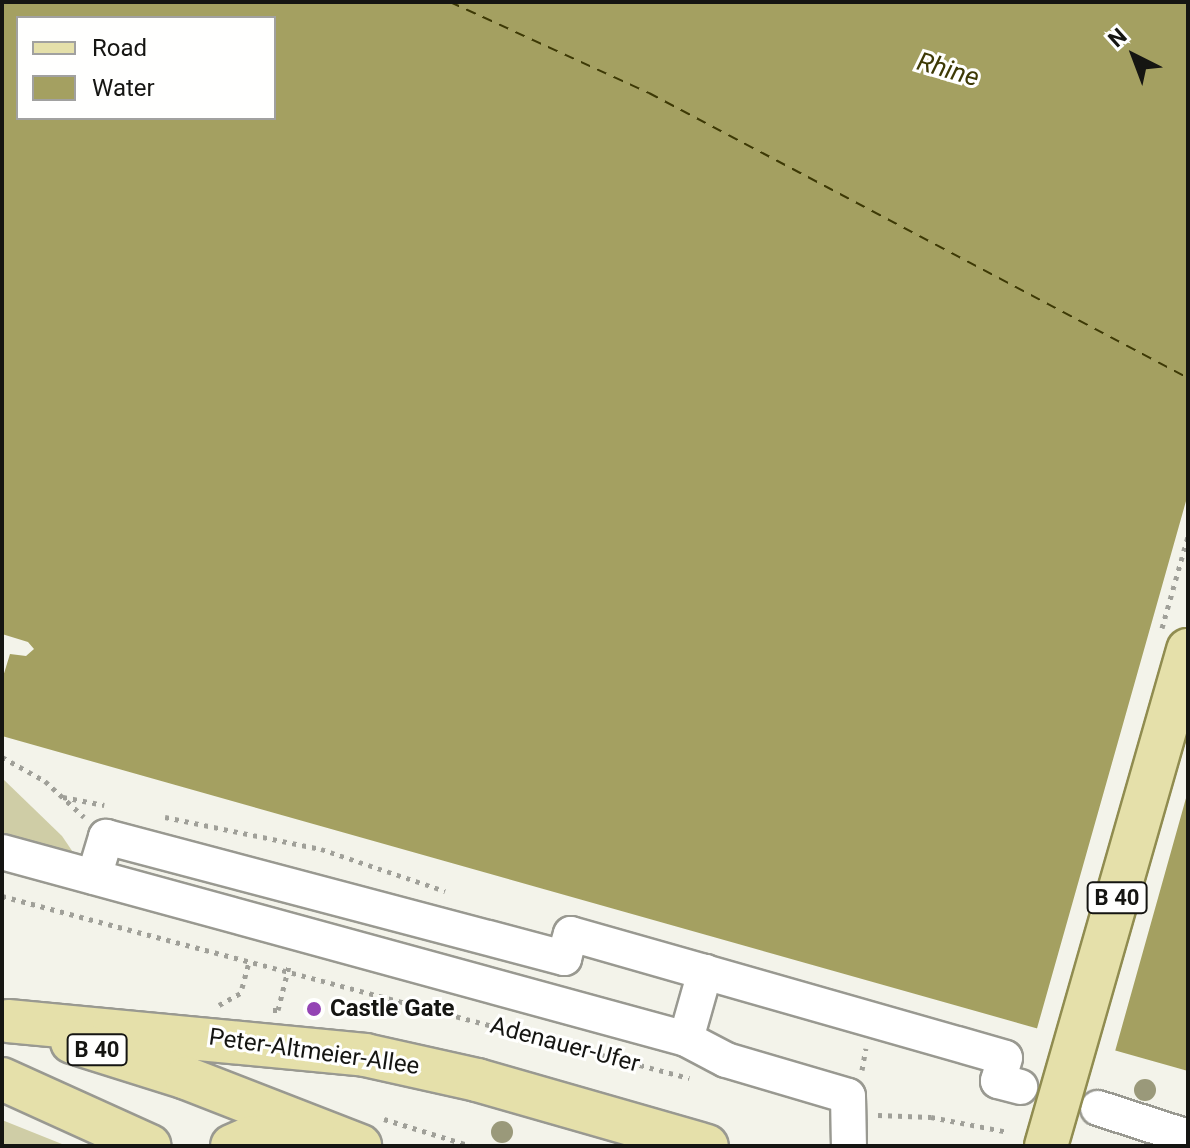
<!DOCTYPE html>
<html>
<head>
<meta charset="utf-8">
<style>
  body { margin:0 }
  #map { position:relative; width:1190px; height:1148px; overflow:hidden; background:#f3f3ea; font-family:Roboto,sans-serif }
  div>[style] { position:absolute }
  .green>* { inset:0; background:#cfcda6 }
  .water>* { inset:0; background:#a4a061 }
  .pier>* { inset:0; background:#f3f3ea }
  .ferry>* { height:2px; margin-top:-1px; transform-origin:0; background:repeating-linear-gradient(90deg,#3d3905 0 10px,transparent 0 18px) }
  .path>* { height:5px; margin-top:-2.5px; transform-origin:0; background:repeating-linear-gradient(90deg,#a0a099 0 4px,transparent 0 10px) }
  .roads { filter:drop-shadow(2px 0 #999991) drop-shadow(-2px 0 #999991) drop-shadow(0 2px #999991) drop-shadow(0 -2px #999991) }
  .minor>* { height:34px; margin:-17px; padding:0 17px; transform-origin:17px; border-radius:17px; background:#fff }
  .major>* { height:42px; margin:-21px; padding:0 21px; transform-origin:21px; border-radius:21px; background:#e5e0aa }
  .path-bridge>* { height:5px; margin-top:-2.5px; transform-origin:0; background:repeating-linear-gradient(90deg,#a0a099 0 4px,transparent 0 10px) }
  .bridges { filter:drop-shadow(2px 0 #908c50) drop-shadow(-2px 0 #908c50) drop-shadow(0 2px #908c50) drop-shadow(0 -2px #908c50) }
  .major-bridge>* { height:42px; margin:-21px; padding:0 21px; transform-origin:21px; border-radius:21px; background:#e5e0aa }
  .trees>* { width:22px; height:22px; margin:-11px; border-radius:50%; background:#9a997a }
  .dots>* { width:22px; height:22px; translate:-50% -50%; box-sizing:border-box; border:4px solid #fffffe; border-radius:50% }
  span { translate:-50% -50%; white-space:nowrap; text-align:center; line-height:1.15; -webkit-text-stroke:6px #fffffe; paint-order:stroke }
  .shield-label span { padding:2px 6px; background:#fffffe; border:2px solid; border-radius:6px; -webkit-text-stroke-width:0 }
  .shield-label { font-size:22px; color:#151512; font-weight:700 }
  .poi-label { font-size:24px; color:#151512; font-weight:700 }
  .left { translate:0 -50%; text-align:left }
  .street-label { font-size:24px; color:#151512 }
  .water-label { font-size:26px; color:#3d3905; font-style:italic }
  .frame { position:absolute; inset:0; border:4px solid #151512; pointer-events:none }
  .legend { position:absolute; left:16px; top:16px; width:260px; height:104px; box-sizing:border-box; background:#fffffe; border:2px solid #a1a1a0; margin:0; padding:10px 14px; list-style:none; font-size:24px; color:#151512 }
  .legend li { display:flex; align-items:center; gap:16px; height:40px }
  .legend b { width:40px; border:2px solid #a1a1a0 }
  .north { position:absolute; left:1094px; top:16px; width:80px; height:80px; -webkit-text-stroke:6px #fffffe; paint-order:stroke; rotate:318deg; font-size:22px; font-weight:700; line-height:32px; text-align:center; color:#151512 }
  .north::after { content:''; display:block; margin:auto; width:28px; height:36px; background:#151512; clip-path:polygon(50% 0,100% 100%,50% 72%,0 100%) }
</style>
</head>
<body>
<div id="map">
  <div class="green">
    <div style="clip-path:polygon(2px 778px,62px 836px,83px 867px,2px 846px)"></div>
    <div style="clip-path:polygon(2px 1120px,67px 1146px,2px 1146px)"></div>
  </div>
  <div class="water">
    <div style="clip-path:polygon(evenodd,2px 2px,1188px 2px,1188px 667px,1151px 658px,1144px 663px,1142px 684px,1188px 697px,1188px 1071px,2px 736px,2px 2px,18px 18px,274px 18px,274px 118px,18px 118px,18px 18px)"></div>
  </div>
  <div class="pier">
    <div style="clip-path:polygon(1188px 494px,1188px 671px,1151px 662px,1144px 676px,1146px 682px,1188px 693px,1188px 791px,1114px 1055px,1036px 1032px)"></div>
    <div style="clip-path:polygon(2px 634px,28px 642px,34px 649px,26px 656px,10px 654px,2px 680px)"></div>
  </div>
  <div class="ferry">
    <div style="left:450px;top:2px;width:219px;rotate:24.6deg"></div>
    <div style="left:649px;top:93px;width:610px;rotate:27.87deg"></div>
  </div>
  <div class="path">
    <div style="left:2px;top:757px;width:49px;rotate:29.2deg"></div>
    <div style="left:45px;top:781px;width:53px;rotate:42.7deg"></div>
    <div style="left:63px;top:797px;width:42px;rotate:11deg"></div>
    <div style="left:165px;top:817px;width:159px;rotate:11.6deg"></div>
    <div style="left:321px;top:849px;width:131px;rotate:18.7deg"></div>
    <div style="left:2px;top:896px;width:711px;rotate:14.84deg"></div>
    <div style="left:242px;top:988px;width:27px;rotate:-75deg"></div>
    <div style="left:219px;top:1005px;width:25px;rotate:-29deg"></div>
    <div style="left:273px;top:1010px;width:5px"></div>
    <div style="left:278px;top:1010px;width:49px;rotate:-76deg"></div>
    <div style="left:862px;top:1070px;width:22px;rotate:-80deg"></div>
    <div style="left:878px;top:1115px;width:53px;rotate:2.2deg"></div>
    <div style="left:931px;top:1117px;width:78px;rotate:11deg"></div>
    <div style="left:384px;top:1119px;width:91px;rotate:17.2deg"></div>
  </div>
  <div class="roads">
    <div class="minor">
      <div style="left:2px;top:852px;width:709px;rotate:15.29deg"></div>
      <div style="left:686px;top:1039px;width:45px;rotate:27.7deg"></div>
      <div style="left:726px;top:1060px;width:127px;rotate:16.4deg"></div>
      <div style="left:848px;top:1096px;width:50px;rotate:88.9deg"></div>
      <div style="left:94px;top:877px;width:42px;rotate:-73.3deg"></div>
      <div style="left:106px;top:837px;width:474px;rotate:14.8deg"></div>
      <div style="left:564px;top:958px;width:25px;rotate:-74deg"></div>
      <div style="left:571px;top:934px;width:451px;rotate:15.9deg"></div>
      <div style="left:1005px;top:1058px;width:24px;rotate:107deg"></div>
      <div style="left:998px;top:1081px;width:23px;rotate:15deg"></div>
      <div style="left:686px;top:1039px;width:70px;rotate:-74.2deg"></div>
      <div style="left:1098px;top:1108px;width:95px;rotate:17.9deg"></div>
    </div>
    <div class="major">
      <div style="left:8px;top:1021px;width:359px;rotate:5.4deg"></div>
      <div style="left:365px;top:1055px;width:115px;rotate:12.6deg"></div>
      <div style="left:477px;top:1080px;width:239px;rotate:16deg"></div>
      <div style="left:72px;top:1042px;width:120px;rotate:17.5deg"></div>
      <div style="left:186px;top:1078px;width:187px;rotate:21.3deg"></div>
      <div style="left:2px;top:1079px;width:162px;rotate:24.4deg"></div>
      <div style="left:232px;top:1146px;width:20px;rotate:-24deg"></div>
      <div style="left:250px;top:1138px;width:63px;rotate:-7.4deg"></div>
    </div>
  </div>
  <div class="path-bridge">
    <div style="left:1162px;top:628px;width:96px;rotate:-74.2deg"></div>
  </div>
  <div class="bridges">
    <div class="major-bridge">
      <div style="left:1046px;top:1146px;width:516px;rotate:-74.02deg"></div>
    </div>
  </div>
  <div class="trees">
    <div style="left:1145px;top:1090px"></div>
    <div style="left:502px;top:1132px"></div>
  </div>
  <div class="dots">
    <div style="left:314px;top:1009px;background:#9444b4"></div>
  </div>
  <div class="shield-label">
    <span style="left:1117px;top:898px">B 40</span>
    <span style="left:97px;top:1050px">B 40</span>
  </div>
  <div class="poi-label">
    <span class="left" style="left:330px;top:1009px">Castle Gate</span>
  </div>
  <div class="street-label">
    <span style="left:565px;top:1045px;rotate:15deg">Adenauer-Ufer</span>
    <span style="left:314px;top:1052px;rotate:8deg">Peter-Altmeier-Allee</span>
  </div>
  <div class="water-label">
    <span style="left:948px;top:70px;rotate:16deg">Rhine</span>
  </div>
  <div class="frame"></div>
  <ul class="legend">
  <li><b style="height:10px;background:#e5e0aa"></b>Road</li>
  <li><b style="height:22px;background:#a4a061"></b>Water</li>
  </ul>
  <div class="north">N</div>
</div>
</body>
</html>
